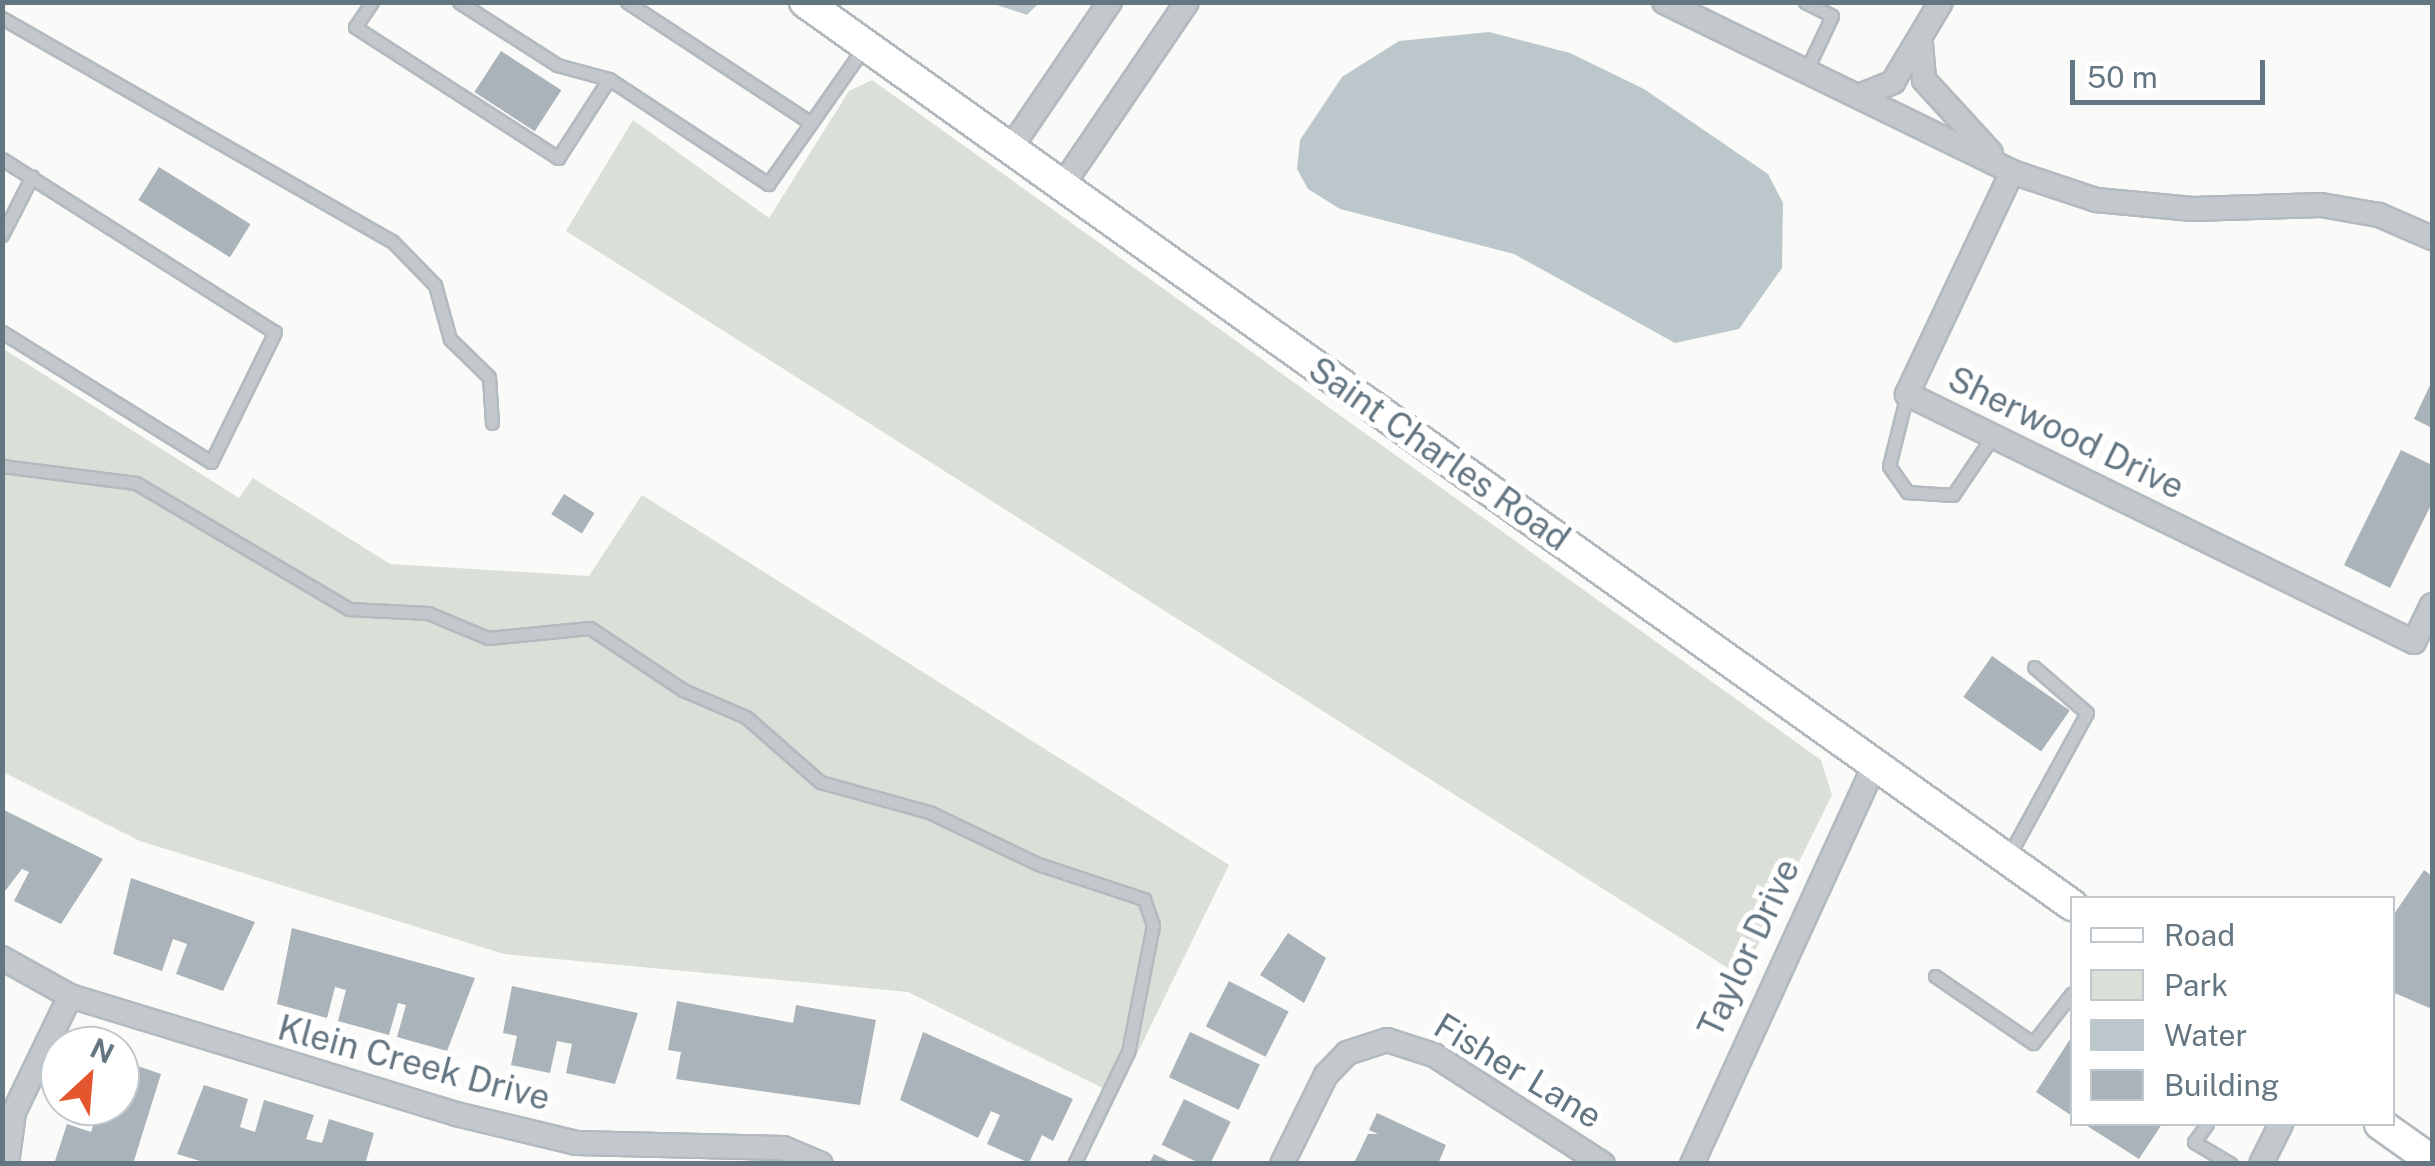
<!DOCTYPE html>
<html>
<head>
<meta charset="utf-8">
<style>
  body { margin:0 }
  #map { position:relative; width:2435px; height:1166px; overflow:hidden; background:#fafaf8; font-family:"Public Sans",sans-serif }
  div>[style] { position:absolute }
  .green>* { inset:0; background:#dadfd7 }
  .water>* { inset:0; background:#bbc7cb }
  .building>* { inset:0; background:#aab3b9; transform-origin:0 0 }
  .roads { filter:drop-shadow(2px 0 #b3babf) drop-shadow(-2px 0 #b3babf) drop-shadow(0 2px #b3babf) drop-shadow(0 -2px #b3babf) }
  .lane>* { height:11px; margin:-5.5px; padding:0 5.5px; transform-origin:5.5px; border-radius:5.5px; background:#c3c8cc }
  .street>* { height:22px; margin:-11px; padding:0 11px; transform-origin:11px; border-radius:11px; background:#c3c8cc }
  .secondary>* { height:30px; margin:-15px; padding:0 15px; transform-origin:15px; border-radius:15px; background:#fff }
  span { translate:-50% -50%; white-space:nowrap; text-align:center; line-height:1.15; -webkit-text-stroke:10px #fff; paint-order:stroke }
  .street-label { font-size:35px; color:#657683 }
  .frame { position:absolute; inset:0; border:5px solid #657683; pointer-events:none }
  .legend { position:absolute; left:2070px; top:896px; width:325px; height:230px; box-sizing:border-box; background:#fff; border:2px solid #c1c8cd; margin:0; padding:12px 18px; list-style:none; font-size:30px; color:#657683 }
  .legend li { display:flex; align-items:center; gap:20px; height:50px }
  .legend b { width:50px; border:2px solid #c1c8cd }
  .north { position:absolute; left:40px; top:1026px; width:100px; height:100px; box-sizing:border-box; background:#fff; border:2px solid #c1c8cd; border-radius:50%; rotate:26deg; font-size:28px; font-weight:700; line-height:40px; text-align:center; color:#657683 }
  .north::after { content:''; display:block; margin:auto; width:35px; height:45px; background:#e4572e; clip-path:polygon(50% 0,100% 100%,50% 72%,0 100%) }
  .scale { position:absolute; left:2070px; top:60px; width:195px; height:45px; box-sizing:border-box; border:5px solid #657683; border-top:0; padding-left:12px; font-size:30px; line-height:35px; white-space:nowrap; color:#657683; -webkit-text-stroke:8px #fff; paint-order:stroke }
</style>
</head>
<body>
<div id="map">
  <div class="green">
    <div style="clip-path:polygon(872px 80px,1821px 760px,1832px 795px,1742px 977px,566px 231px,633px 120px,769px 218px,849px 91px)"></div>
    <div style="clip-path:polygon(2px 348px,239px 498px,253px 478px,390px 564px,589px 576px,642px 495px,1229px 865px,1117px 1095px,908px 992px,504px 954px,140px 841px,3px 772px)"></div>
  </div>
  <div class="water">
    <div style="clip-path:polygon(991px 3px,1039px 2px,1039px 3px,1027px 15px)"></div>
    <div style="clip-path:polygon(1489px 32px,1570px 53px,1644px 89px,1768px 174px,1783px 203px,1782px 268px,1739px 329px,1675px 343px,1514px 254px,1340px 209px,1308px 189px,1297px 169px,1300px 140px,1342px 77px,1399px 41px)"></div>
  </div>
  <div class="building">
    <div style="left:501px;top:51px;width:72px;height:49px;rotate:33deg"></div>
    <div style="left:159px;top:167px;width:108px;height:39px;rotate:32deg"></div>
    <div style="clip-path:polygon(2432px 381px,2432px 428px,2414px 419px)"></div>
    <div style="clip-path:polygon(2401px 450px,2432px 465px,2432px 503px,2390px 588px,2344px 565px)"></div>
    <div style="left:564px;top:494px;width:36px;height:24px;rotate:32deg"></div>
    <div style="left:1992px;top:656px;width:95px;height:50px;rotate:35deg"></div>
    <div style="clip-path:polygon(2px 809px,103px 859px,61px 924px,14px 901px,29px 872px,22px 869px,2px 895px)"></div>
    <div style="clip-path:polygon(2424px 870px,2432px 876px,2432px 1009px,2392px 992px,2392px 917px)"></div>
    <div style="clip-path:polygon(131px 878px,255px 922px,223px 991px,176px 974px,187px 944px,173px 939px,162px 971px,113px 954px)"></div>
    <div style="clip-path:polygon(292px 928px,475px 978px,447px 1051px,397px 1037px,406px 1005px,398px 1003px,389px 1035px,338px 1021px,346px 990px,335px 987px,327px 1018px,277px 1004px)"></div>
    <div style="clip-path:polygon(1288px 933px,1326px 958px,1304px 1003px,1260px 975px)"></div>
    <div style="left:1229px;top:981px;width:67px;height:51px;rotate:27deg"></div>
    <div style="clip-path:polygon(512px 986px,638px 1013px,615px 1084px,566px 1073px,572px 1044px,557px 1041px,550px 1073px,511px 1065px,517px 1036px,503px 1033px)"></div>
    <div style="clip-path:polygon(677px 1001px,793px 1023px,796px 1005px,876px 1020px,860px 1105px,676px 1079px,681px 1052px,668px 1050px)"></div>
    <div style="clip-path:polygon(923px 1032px,1073px 1099px,1053px 1141px,1042px 1135px,1029px 1163px,987px 1144px,1000px 1115px,991px 1111px,978px 1138px,900px 1100px)"></div>
    <div style="left:1190px;top:1032px;width:77px;height:50px;rotate:25deg"></div>
    <div style="clip-path:polygon(2072px 1036px,2072px 1116px,2036px 1092px)"></div>
    <div style="clip-path:polygon(120px 1060px,161px 1074px,133px 1164px,54px 1164px,67px 1124px,91px 1132px,96px 1116px,67px 1106px,120px 1106px)"></div>
    <div style="clip-path:polygon(204px 1085px,248px 1099px,240px 1127px,255px 1132px,264px 1100px,314px 1115px,306px 1139px,322px 1143px,329px 1119px,374px 1133px,365px 1164px,210px 1164px,177px 1154px)"></div>
    <div style="left:1184px;top:1099px;width:52px;height:51px;rotate:26deg"></div>
    <div style="clip-path:polygon(1377px 1113px,1446px 1145px,1438px 1164px,1355px 1161px,1368px 1134px,1378px 1134px,1369px 1130px)"></div>
    <div style="clip-path:polygon(2084px 1124px,2162px 1124px,2139px 1159px)"></div>
    <div style="clip-path:polygon(1154px 1154px,1174px 1164px,1149px 1164px)"></div>
  </div>
  <div class="roads">
    <div class="lane">
      <div style="left:372px;top:2px;width:30px;rotate:124deg"></div>
      <div style="left:355px;top:27px;width:242px;rotate:32.8deg"></div>
      <div style="left:558px;top:158px;width:94px;rotate:-57.2deg"></div>
      <div style="left:609px;top:79px;width:191px;rotate:33.4deg"></div>
      <div style="left:768px;top:184px;width:75px;rotate:-54.8deg"></div>
      <div style="left:459px;top:2px;width:117px;rotate:32.7deg"></div>
      <div style="left:557px;top:65px;width:54px;rotate:15.1deg"></div>
      <div style="left:627px;top:2px;width:220px;rotate:33.3deg"></div>
      <div style="left:811px;top:123px;width:94px;rotate:-55deg"></div>
      <div style="left:1805px;top:2px;width:30px;rotate:27deg"></div>
      <div style="left:1832px;top:16px;width:61px;rotate:115.3deg"></div>
      <div style="left:2px;top:18px;width:449px;rotate:29.8deg"></div>
      <div style="left:392px;top:241px;width:62px;rotate:45.7deg"></div>
      <div style="left:435px;top:285px;width:56px;rotate:74.5deg"></div>
      <div style="left:450px;top:339px;width:54px;rotate:44.3deg"></div>
      <div style="left:489px;top:377px;width:46px;rotate:86.3deg"></div>
      <div style="left:2px;top:159px;width:323px;rotate:32.4deg"></div>
      <div style="left:275px;top:332px;width:145px;rotate:116.2deg"></div>
      <div style="left:211px;top:462px;width:246px;rotate:-148.1deg"></div>
      <div style="left:2px;top:235px;width:66px;rotate:-63deg"></div>
      <div style="left:1907px;top:394px;width:74px;rotate:104deg"></div>
      <div style="left:1889px;top:466px;width:32px;rotate:55deg"></div>
      <div style="left:1907px;top:492px;width:46px;rotate:3.7deg"></div>
      <div style="left:1953px;top:495px;width:71px;rotate:-55.9deg"></div>
      <div style="left:2px;top:466px;width:135px;rotate:7.2deg"></div>
      <div style="left:136px;top:483px;width:247px;rotate:30.6deg"></div>
      <div style="left:349px;top:609px;width:79px;rotate:2.9deg"></div>
      <div style="left:428px;top:613px;width:65px;rotate:22.6deg"></div>
      <div style="left:488px;top:638px;width:102px;rotate:-5.6deg"></div>
      <div style="left:590px;top:628px;width:112px;rotate:33.7deg"></div>
      <div style="left:683px;top:690px;width:69px;rotate:23.2deg"></div>
      <div style="left:746px;top:717px;width:98px;rotate:41.3deg"></div>
      <div style="left:820px;top:782px;width:113px;rotate:15.4deg"></div>
      <div style="left:929px;top:812px;width:121px;rotate:25.5deg"></div>
      <div style="left:1038px;top:864px;width:112px;rotate:18.3deg"></div>
      <div style="left:1144px;top:899px;width:28px;rotate:71deg"></div>
      <div style="left:1153px;top:925px;width:129px;rotate:101.1deg"></div>
      <div style="left:1128px;top:1052px;width:124px;rotate:115.7deg"></div>
      <div style="left:2008px;top:857px;width:164px;rotate:-61.3deg"></div>
      <div style="left:2087px;top:713px;width:70px;rotate:-139deg"></div>
      <div style="left:1935px;top:976px;width:119px;rotate:34.4deg"></div>
      <div style="left:2033px;top:1043px;width:63px;rotate:-52deg"></div>
      <div style="left:2207px;top:1124px;width:22px;rotate:126deg"></div>
      <div style="left:2194px;top:1142px;width:43px;rotate:30.7deg"></div>
    </div>
    <div class="street">
      <div style="left:1664px;top:2px;width:387px;rotate:26deg"></div>
      <div style="left:2012px;top:172px;width:89px;rotate:18.4deg"></div>
      <div style="left:2096px;top:200px;width:97px;rotate:5.3deg"></div>
      <div style="left:2193px;top:209px;width:128px;rotate:-1.8deg"></div>
      <div style="left:2321px;top:205px;width:59px;rotate:9.8deg"></div>
      <div style="left:2379px;top:215px;width:58px;rotate:23.5deg"></div>
      <div style="left:1921px;top:44px;width:36px;rotate:85deg"></div>
      <div style="left:1924px;top:80px;width:99px;rotate:47.5deg"></div>
      <div style="left:1859px;top:96px;width:37px;rotate:-22deg"></div>
      <div style="left:1893px;top:82px;width:93px;rotate:-59deg"></div>
      <div style="left:1010px;top:149px;width:178px;rotate:-55.8deg"></div>
      <div style="left:2012px;top:172px;width:246px;rotate:115.3deg"></div>
      <div style="left:1907px;top:394px;width:564px;rotate:26.07deg"></div>
      <div style="left:2414px;top:642px;width:41px;rotate:-64.1deg"></div>
      <div style="left:1062px;top:186px;width:222px;rotate:-55.8deg"></div>
      <div style="left:2px;top:958px;width:78px;rotate:29.2deg"></div>
      <div style="left:70px;top:996px;width:404px;rotate:17deg"></div>
      <div style="left:456px;top:1114px;width:124px;rotate:13.5deg"></div>
      <div style="left:577px;top:1143px;width:206px;rotate:1.4deg"></div>
      <div style="left:783px;top:1148px;width:41px;rotate:22.8deg"></div>
      <div style="left:7px;top:1164px;width:52px;rotate:-82.3deg"></div>
      <div style="left:14px;top:1112px;width:129px;rotate:-64.2deg"></div>
      <div style="left:1282px;top:1164px;width:99px;rotate:-63.7deg"></div>
      <div style="left:1326px;top:1075px;width:30px;rotate:-46deg"></div>
      <div style="left:1347px;top:1053px;width:42px;rotate:-18deg"></div>
      <div style="left:1387px;top:1040px;width:49px;rotate:17.7deg"></div>
      <div style="left:1434px;top:1055px;width:201px;rotate:32.8deg"></div>
      <div style="left:1692px;top:1164px;width:440px;rotate:-65.4deg"></div>
      <div style="left:2261px;top:1164px;width:45px;rotate:-63.4deg"></div>
    </div>
    <div class="secondary">
      <div style="left:805px;top:2px;width:1556px;rotate:35.48deg"></div>
      <div style="left:2380px;top:1124px;width:64px;rotate:35.4deg"></div>
    </div>
  </div>
  <div class="street-label">
    <span style="left:2066px;top:433px;rotate:26deg">Sherwood Drive</span>
    <span style="left:1439px;top:454px;rotate:35deg">Saint Charles Road</span>
    <span style="left:1749px;top:948px;rotate:-65deg">Taylor Drive</span>
    <span style="left:414px;top:1063px;rotate:15deg">Klein Creek Drive</span>
    <span style="left:1518px;top:1071px;rotate:31deg">Fisher Lane</span>
  </div>
  <div class="frame"></div>
  <ul class="legend">
  <li><b style="height:12px;background:#fff"></b>Road</li>
  <li><b style="height:28px;background:#dadfd7"></b>Park</li>
  <li><b style="height:28px;background:#bbc7cb"></b>Water</li>
  <li><b style="height:28px;background:#aab3b9"></b>Building</li>
  </ul>
  <div class="north">N</div>
  <div class="scale">50 m</div>
</div>
</body>
</html>
